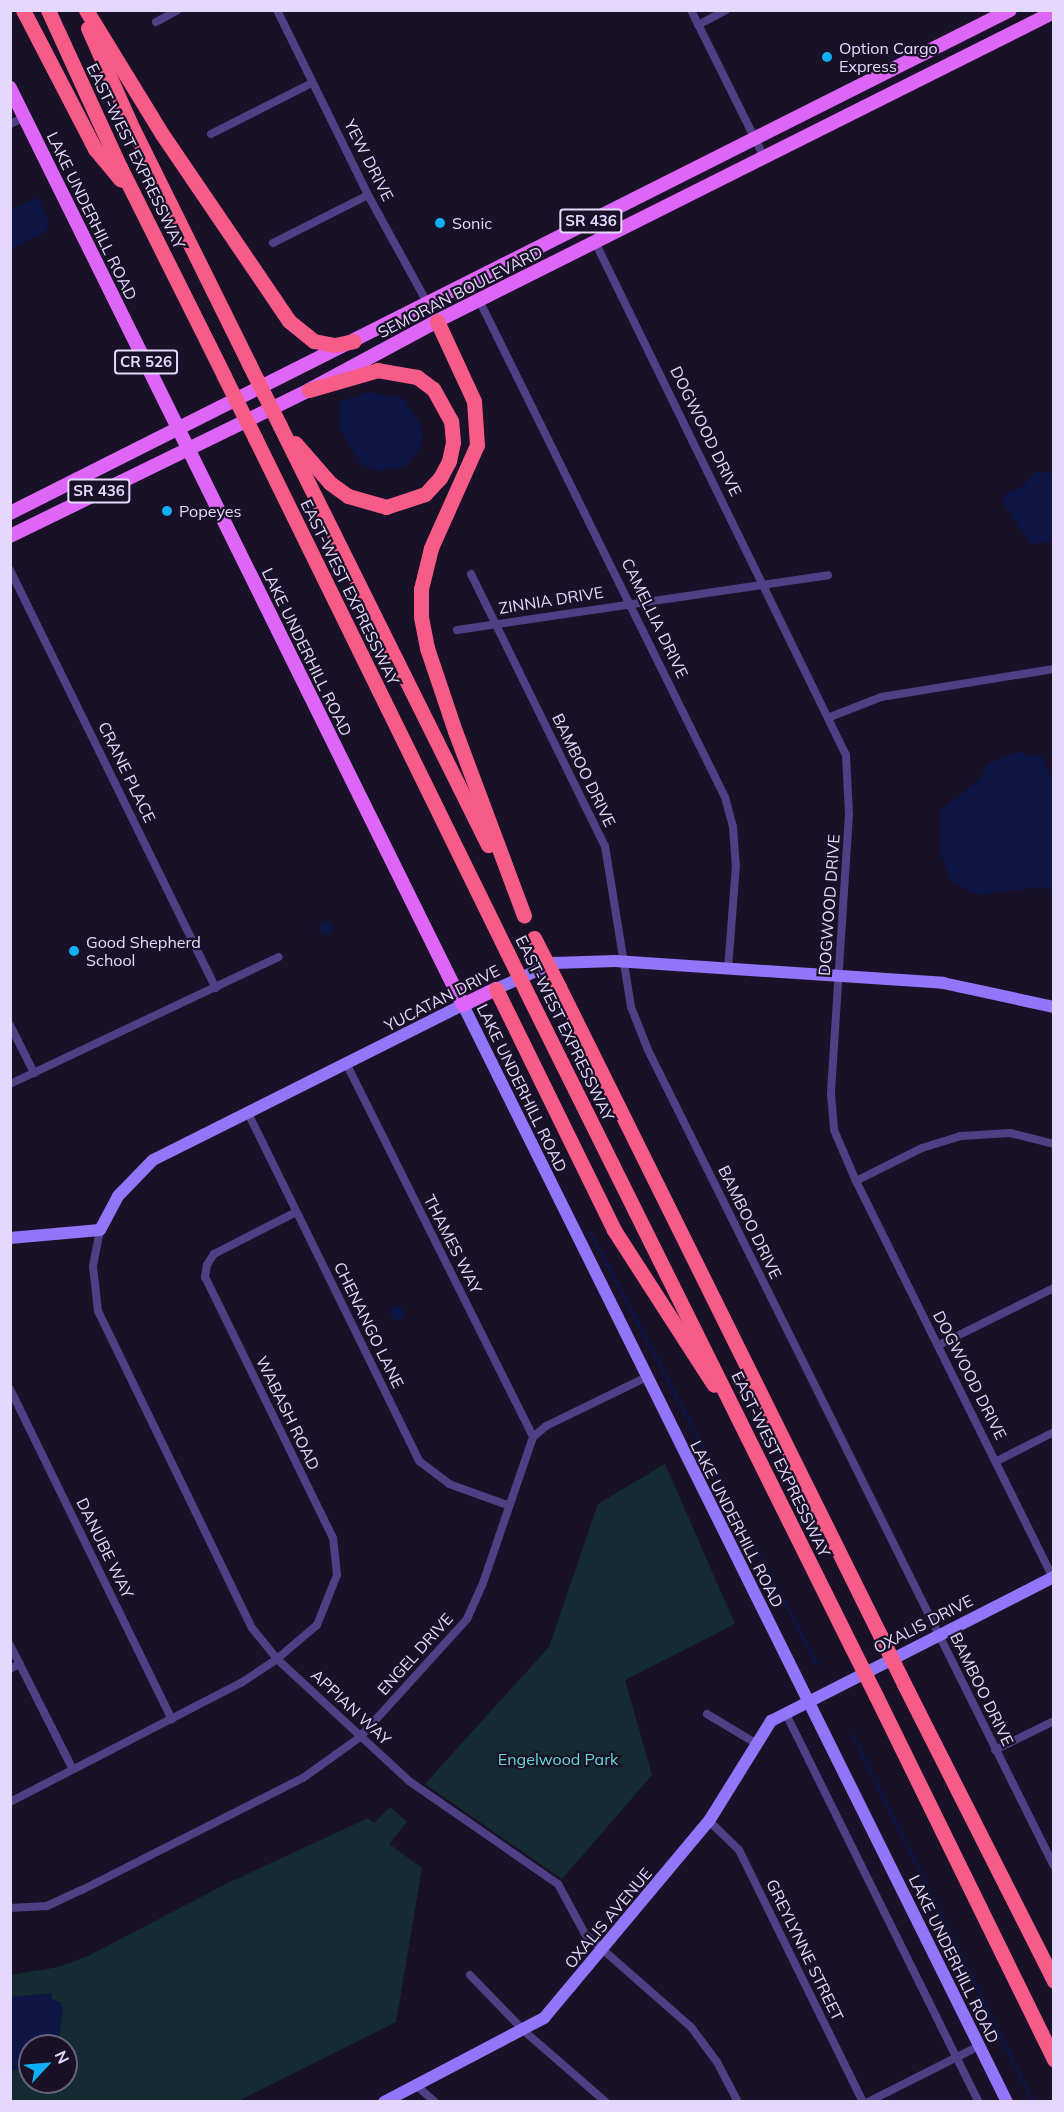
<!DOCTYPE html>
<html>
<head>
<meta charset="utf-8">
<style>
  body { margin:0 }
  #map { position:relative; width:1064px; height:2112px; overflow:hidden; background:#191127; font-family:Mulish,sans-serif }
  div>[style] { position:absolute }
  .green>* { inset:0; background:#142c31 }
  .water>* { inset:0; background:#0d1644 }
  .round { border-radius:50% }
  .stream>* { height:3px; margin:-1.5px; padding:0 1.5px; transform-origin:1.5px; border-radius:1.5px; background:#0d1644 }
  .street>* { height:8px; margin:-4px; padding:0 4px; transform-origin:4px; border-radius:4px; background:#4f3f84 }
  .secondary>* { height:12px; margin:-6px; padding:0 6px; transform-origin:6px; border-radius:6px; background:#9275f8 }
  .primary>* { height:14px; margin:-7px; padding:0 7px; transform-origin:7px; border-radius:7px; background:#de66f7 }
  .highway>* { height:15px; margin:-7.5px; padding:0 7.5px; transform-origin:7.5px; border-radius:7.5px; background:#f75b87 }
  .highway-bridge>* { height:15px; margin:-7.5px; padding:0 7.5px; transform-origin:7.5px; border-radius:7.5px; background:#f75b87 }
  .dots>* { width:16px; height:16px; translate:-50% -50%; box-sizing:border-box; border:3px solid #191127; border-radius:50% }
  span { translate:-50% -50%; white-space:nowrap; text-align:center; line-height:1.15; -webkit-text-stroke:4.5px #191127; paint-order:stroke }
  .shield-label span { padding:2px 4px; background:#191127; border:2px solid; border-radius:4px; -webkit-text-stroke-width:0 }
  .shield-label { font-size:15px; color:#e4d9fd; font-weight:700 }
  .poi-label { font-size:16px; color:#e4d9fd }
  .left { translate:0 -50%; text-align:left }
  .street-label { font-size:16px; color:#e4d9fd }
  .park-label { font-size:16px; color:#68dad4 }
  .frame { position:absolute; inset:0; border:12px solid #e4d9fd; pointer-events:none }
  .north { position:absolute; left:18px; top:2034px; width:60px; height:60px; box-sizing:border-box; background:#191127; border:2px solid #6a617d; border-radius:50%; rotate:64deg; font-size:16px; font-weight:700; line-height:24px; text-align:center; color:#e4d9fd }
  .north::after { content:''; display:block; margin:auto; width:21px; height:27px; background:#10aff3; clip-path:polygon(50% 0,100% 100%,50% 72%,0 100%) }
</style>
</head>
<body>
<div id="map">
  <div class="green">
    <div style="clip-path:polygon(665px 1464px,735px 1624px,625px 1680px,652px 1775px,562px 1879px,425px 1784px,549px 1647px,598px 1504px)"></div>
    <div style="clip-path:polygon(evenodd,390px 1807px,407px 1822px,389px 1844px,422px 1868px,396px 2022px,238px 2101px,11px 2102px,11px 1975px,59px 1967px,90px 1955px,228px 1883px,368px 1818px,374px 1823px,390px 1807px,30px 2046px,66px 2046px,66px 2082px,30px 2082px,30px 2046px)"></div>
  </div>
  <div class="water">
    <div style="clip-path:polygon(38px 197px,49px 220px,46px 232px,11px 249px,11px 210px)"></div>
    <div style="clip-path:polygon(369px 392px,403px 399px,419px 421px,423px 438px,419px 450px,404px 467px,378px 471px,362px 465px,339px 427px,339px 402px)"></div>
    <div style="clip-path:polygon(1035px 472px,1049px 472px,1053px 478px,1053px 541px,1031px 544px,1002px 502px,1008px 492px,1021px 488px)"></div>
    <div style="clip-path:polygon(1017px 752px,1042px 757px,1053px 780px,1053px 893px,1044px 887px,976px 895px,952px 882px,941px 855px,941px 810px,979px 780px,987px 764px)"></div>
    <div class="round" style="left:319px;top:921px;width:14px;height:14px"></div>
    <div class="round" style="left:390px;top:1306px;width:14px;height:14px"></div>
    <div style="clip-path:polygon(52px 1993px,52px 1999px,61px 2002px,63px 2009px,60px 2033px,52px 2046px,30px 2046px,30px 2065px,11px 2072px,11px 1997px)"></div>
  </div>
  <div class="stream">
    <div style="left:590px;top:1232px;width:487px;rotate:62.3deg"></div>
    <div style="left:852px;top:1734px;width:410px;rotate:63.8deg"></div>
  </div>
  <div class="street">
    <div style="left:277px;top:10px;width:206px;rotate:63.8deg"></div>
    <div style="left:368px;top:195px;width:124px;rotate:61.2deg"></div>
    <div style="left:691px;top:10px;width:164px;rotate:63.6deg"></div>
    <div style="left:156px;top:22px;width:25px;rotate:-29deg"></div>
    <div style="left:698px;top:25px;width:32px;rotate:-28deg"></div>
    <div style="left:10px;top:124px;width:17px;rotate:-25deg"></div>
    <div style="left:211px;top:134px;width:113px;rotate:-26.8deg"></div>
    <div style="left:595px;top:242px;width:571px;rotate:63.93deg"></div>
    <div style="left:846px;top:755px;width:59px;rotate:87.1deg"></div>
    <div style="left:849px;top:814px;width:281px;rotate:93.7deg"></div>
    <div style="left:831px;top:1094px;width:36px;rotate:85deg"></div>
    <div style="left:834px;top:1130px;width:56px;rotate:66.7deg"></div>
    <div style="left:856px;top:1181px;width:442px;rotate:63.6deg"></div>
    <div style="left:273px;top:243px;width:106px;rotate:-26.8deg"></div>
    <div style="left:479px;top:300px;width:555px;rotate:63.67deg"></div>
    <div style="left:725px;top:797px;width:30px;rotate:75deg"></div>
    <div style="left:733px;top:826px;width:39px;rotate:86deg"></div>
    <div style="left:736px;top:865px;width:103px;rotate:94.4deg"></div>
    <div style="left:10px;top:570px;width:466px;rotate:63.8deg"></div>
    <div style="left:471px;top:574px;width:303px;rotate:63.8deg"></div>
    <div style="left:605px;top:846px;width:163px;rotate:80.8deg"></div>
    <div style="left:631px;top:1007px;width:46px;rotate:68.4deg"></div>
    <div style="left:648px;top:1050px;width:911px;rotate:63.55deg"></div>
    <div style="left:457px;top:630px;width:375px;rotate:-8.4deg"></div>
    <div style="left:830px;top:717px;width:55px;rotate:-21.4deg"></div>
    <div style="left:881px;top:697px;width:175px;rotate:-9.2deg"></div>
    <div style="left:10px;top:1025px;width:54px;rotate:63.4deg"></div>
    <div style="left:347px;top:1065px;width:416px;rotate:63.4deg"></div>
    <div style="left:10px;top:1084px;width:297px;rotate:-25.3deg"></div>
    <div style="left:248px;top:1113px;width:388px;rotate:63.8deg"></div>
    <div style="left:419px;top:1461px;width:38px;rotate:37deg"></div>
    <div style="left:449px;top:1484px;width:62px;rotate:19.9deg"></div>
    <div style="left:856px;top:1181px;width:74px;rotate:-26.6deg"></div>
    <div style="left:922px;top:1148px;width:41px;rotate:-17.1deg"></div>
    <div style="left:961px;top:1136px;width:49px;rotate:-3.5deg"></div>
    <div style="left:1010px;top:1133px;width:45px;rotate:14deg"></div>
    <div style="left:100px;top:1230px;width:37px;rotate:101deg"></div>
    <div style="left:93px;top:1266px;width:45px;rotate:83.7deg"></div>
    <div style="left:98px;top:1311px;width:352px;rotate:64.1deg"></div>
    <div style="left:252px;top:1628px;width:40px;rotate:51deg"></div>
    <div style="left:277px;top:1659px;width:180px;rotate:42.7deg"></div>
    <div style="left:409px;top:1781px;width:181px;rotate:34.7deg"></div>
    <div style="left:558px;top:1884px;width:57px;rotate:61.6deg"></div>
    <div style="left:585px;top:1934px;width:141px;rotate:41.3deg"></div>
    <div style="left:691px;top:2027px;width:44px;rotate:53.4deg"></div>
    <div style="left:717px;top:2062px;width:45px;rotate:62.3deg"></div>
    <div style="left:939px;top:1345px;width:128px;rotate:-26.4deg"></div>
    <div style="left:10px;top:1389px;width:368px;rotate:63.9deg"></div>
    <div style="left:997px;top:1461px;width:64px;rotate:-27deg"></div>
    <div style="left:10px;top:1645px;width:138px;rotate:63.2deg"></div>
    <div style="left:10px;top:1669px;width:11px;rotate:-27deg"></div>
    <div style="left:785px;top:1712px;width:436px;rotate:63.6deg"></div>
    <div style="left:707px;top:1714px;width:58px;rotate:31deg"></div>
    <div style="left:995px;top:1750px;width:66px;rotate:-26.2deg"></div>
    <div style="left:10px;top:1802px;width:260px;rotate:-27.3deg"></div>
    <div style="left:241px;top:1683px;width:43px;rotate:-33.7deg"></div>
    <div style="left:277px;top:1659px;width:52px;rotate:-40.4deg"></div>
    <div style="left:317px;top:1625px;width:54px;rotate:-68.2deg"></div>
    <div style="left:337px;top:1575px;width:37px;rotate:-96deg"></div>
    <div style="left:333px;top:1538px;width:291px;rotate:-116.1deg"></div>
    <div style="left:205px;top:1277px;width:12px;rotate:-81deg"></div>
    <div style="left:207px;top:1265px;width:13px;rotate:-58deg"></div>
    <div style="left:214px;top:1254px;width:92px;rotate:-27.1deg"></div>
    <div style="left:709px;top:1821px;width:42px;rotate:44deg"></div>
    <div style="left:739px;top:1850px;width:281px;rotate:63.8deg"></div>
    <div style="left:10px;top:1908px;width:37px;rotate:-3deg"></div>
    <div style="left:47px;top:1906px;width:38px;rotate:-25deg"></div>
    <div style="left:82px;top:1890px;width:248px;rotate:-26.9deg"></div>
    <div style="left:303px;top:1778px;width:70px;rotate:-35.7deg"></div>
    <div style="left:360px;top:1737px;width:159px;rotate:-47.8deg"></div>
    <div style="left:467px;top:1619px;width:36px;rotate:-66deg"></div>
    <div style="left:482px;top:1586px;width:157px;rotate:-71.1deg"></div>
    <div style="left:533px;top:1437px;width:17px;rotate:-40deg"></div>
    <div style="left:546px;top:1426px;width:110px;rotate:-25.9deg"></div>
    <div style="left:470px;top:1975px;width:78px;rotate:46deg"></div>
    <div style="left:524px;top:2031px;width:108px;rotate:40.9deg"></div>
    <div style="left:416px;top:2085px;width:25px;rotate:42deg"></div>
    <div style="left:868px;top:2102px;width:124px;rotate:-26.8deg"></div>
  </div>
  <div class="secondary">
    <div style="left:496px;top:989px;width:64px;rotate:-24.1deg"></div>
    <div style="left:554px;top:963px;width:61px;rotate:-1.9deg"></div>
    <div style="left:615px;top:961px;width:329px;rotate:3.8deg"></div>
    <div style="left:943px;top:983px;width:114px;rotate:12.2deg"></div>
    <div style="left:10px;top:1238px;width:90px;rotate:-5.1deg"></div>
    <div style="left:100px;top:1230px;width:38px;rotate:-62deg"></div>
    <div style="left:118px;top:1196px;width:50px;rotate:-45.8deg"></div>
    <div style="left:153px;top:1160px;width:347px;rotate:-26.6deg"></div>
    <div style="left:463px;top:1005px;width:1224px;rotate:63.62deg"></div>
    <div style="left:384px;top:2102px;width:181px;rotate:-27.7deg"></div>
    <div style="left:544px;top:2018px;width:257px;rotate:-50.1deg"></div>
    <div style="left:709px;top:1821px;width:118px;rotate:-58.2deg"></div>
    <div style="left:771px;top:1721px;width:318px;rotate:-27deg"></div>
  </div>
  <div class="primary">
    <div style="left:10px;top:88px;width:1023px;rotate:63.71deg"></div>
    <div style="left:463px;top:1005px;width:37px;rotate:-26deg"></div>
    <div style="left:10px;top:513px;width:1119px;rotate:-26.7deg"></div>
    <div style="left:10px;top:536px;width:333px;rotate:-26deg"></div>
    <div style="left:309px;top:390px;width:145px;rotate:-28.3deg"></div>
    <div style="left:437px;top:321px;width:690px;rotate:-26.6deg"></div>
  </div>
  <div class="highway">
    <div style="left:23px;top:10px;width:157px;rotate:62.6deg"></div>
    <div style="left:95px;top:149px;width:40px;rotate:50deg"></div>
    <div style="left:48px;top:10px;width:173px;rotate:65.4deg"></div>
    <div style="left:120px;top:167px;width:233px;rotate:63.5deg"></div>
    <div style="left:86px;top:10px;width:145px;rotate:58.5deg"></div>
    <div style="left:162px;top:134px;width:226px;rotate:55.8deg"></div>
    <div style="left:289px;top:321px;width:32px;rotate:39deg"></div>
    <div style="left:314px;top:341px;width:21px;rotate:11deg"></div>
    <div style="left:335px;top:345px;width:19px;rotate:-12deg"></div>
    <div style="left:88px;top:28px;width:104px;rotate:66.1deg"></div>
    <div style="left:130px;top:123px;width:269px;rotate:63.7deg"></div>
    <div style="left:437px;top:321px;width:88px;rotate:65.2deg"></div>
    <div style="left:474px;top:401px;width:44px;rotate:86.1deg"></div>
    <div style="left:477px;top:445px;width:113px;rotate:114.1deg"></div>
    <div style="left:431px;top:548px;width:42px;rotate:103.7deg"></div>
    <div style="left:421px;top:589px;width:28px;rotate:90deg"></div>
    <div style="left:421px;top:617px;width:32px;rotate:79deg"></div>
    <div style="left:427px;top:648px;width:88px;rotate:71.4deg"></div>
    <div style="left:455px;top:731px;width:197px;rotate:69.5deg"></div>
    <div style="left:280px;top:426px;width:468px;rotate:63.6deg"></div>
    <div style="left:255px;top:438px;width:572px;rotate:63.88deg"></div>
    <div style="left:295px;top:443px;width:53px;rotate:48.8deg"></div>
    <div style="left:330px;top:483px;width:22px;rotate:36deg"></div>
    <div style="left:348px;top:496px;width:40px;rotate:16deg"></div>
    <div style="left:386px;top:507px;width:41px;rotate:-18.4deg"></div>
    <div style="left:425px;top:494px;width:22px;rotate:-47deg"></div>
    <div style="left:440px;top:478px;width:19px;rotate:-62deg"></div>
    <div style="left:449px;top:461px;width:19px;rotate:-78deg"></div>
    <div style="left:453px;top:442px;width:21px;rotate:-95deg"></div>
    <div style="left:451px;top:421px;width:37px;rotate:-119deg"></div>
    <div style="left:433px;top:389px;width:20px;rotate:-143deg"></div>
    <div style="left:417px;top:377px;width:40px;rotate:-170deg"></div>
    <div style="left:378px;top:370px;width:72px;rotate:163.8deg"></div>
    <div style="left:559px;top:987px;width:723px;rotate:63.65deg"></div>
    <div style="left:496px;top:989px;width:268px;rotate:63.9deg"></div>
    <div style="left:614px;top:1230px;width:184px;rotate:57.2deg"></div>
    <div style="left:530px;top:999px;width:724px;rotate:63.61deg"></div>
    <div style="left:904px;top:1684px;width:333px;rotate:63.2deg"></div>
    <div style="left:876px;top:1696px;width:405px;rotate:63.9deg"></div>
  </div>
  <div class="highway-bridge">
    <div style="left:249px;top:364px;width:69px;rotate:63.4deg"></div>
    <div style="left:224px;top:376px;width:69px;rotate:63.4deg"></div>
    <div style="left:534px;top:938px;width:55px;rotate:63deg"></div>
    <div style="left:507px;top:952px;width:52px;rotate:63.9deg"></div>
    <div style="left:880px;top:1635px;width:55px;rotate:63.9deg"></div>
    <div style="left:852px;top:1648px;width:54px;rotate:63.4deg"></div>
  </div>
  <div class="dots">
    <div style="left:827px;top:57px;background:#10aff3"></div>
    <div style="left:440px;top:223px;background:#10aff3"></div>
    <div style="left:167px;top:511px;background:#10aff3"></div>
    <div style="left:74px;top:951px;background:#10aff3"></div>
  </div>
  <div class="shield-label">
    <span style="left:591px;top:221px">SR 436</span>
    <span style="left:146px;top:362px">CR 526</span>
    <span style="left:99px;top:491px">SR 436</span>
  </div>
  <div class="poi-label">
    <span class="left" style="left:839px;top:57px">Option Cargo<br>Express</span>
    <span class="left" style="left:452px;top:223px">Sonic</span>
    <span class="left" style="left:179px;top:511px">Popeyes</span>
    <span class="left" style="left:86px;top:951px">Good Shepherd<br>School</span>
  </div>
  <div class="street-label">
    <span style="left:136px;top:156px;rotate:64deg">EAST-WEST EXPRESSWAY</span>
    <span style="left:369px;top:160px;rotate:63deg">YEW DRIVE</span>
    <span style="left:92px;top:216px;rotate:64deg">LAKE UNDERHILL ROAD</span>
    <span style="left:460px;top:292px;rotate:-27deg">SEMORAN BOULEVARD</span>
    <span style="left:706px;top:431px;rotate:64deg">DOGWOOD DRIVE</span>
    <span style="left:350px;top:592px;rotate:64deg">EAST-WEST EXPRESSWAY</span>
    <span style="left:551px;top:600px;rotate:-9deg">ZINNIA DRIVE</span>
    <span style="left:655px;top:618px;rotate:64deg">CAMELLIA DRIVE</span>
    <span style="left:307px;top:652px;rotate:64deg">LAKE UNDERHILL ROAD</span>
    <span style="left:584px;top:770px;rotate:64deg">BAMBOO DRIVE</span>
    <span style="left:127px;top:772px;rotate:64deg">CRANE PLACE</span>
    <span style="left:829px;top:905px;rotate:-86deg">DOGWOOD DRIVE</span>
    <span style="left:442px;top:998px;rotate:-27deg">YUCATAN DRIVE</span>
    <span style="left:565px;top:1028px;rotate:64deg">EAST-WEST EXPRESSWAY</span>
    <span style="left:522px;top:1088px;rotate:64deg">LAKE UNDERHILL ROAD</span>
    <span style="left:750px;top:1222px;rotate:64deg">BAMBOO DRIVE</span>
    <span style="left:453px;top:1244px;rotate:63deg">THAMES WAY</span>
    <span style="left:369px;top:1325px;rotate:64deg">CHENANGO LANE</span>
    <span style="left:970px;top:1375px;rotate:63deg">DOGWOOD DRIVE</span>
    <span style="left:288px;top:1413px;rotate:64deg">WABASH ROAD</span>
    <span style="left:781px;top:1464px;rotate:64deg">EAST-WEST EXPRESSWAY</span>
    <span style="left:737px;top:1524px;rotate:63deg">LAKE UNDERHILL ROAD</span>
    <span style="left:105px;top:1548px;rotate:64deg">DANUBE WAY</span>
    <span style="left:923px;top:1624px;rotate:-27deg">OXALIS DRIVE</span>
    <span style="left:415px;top:1654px;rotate:-48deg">ENGEL DRIVE</span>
    <span style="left:982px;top:1689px;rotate:64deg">BAMBOO DRIVE</span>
    <span style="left:351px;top:1707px;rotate:43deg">APPIAN WAY</span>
    <span style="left:608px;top:1918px;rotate:-50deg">OXALIS AVENUE</span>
    <span style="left:805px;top:1950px;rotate:64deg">GREYLYNNE STREET</span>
    <span style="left:954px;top:1959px;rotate:64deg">LAKE UNDERHILL ROAD</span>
  </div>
  <div class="park-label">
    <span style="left:558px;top:1759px">Engelwood Park</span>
  </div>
  <div class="frame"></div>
  <div class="north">N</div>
</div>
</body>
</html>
